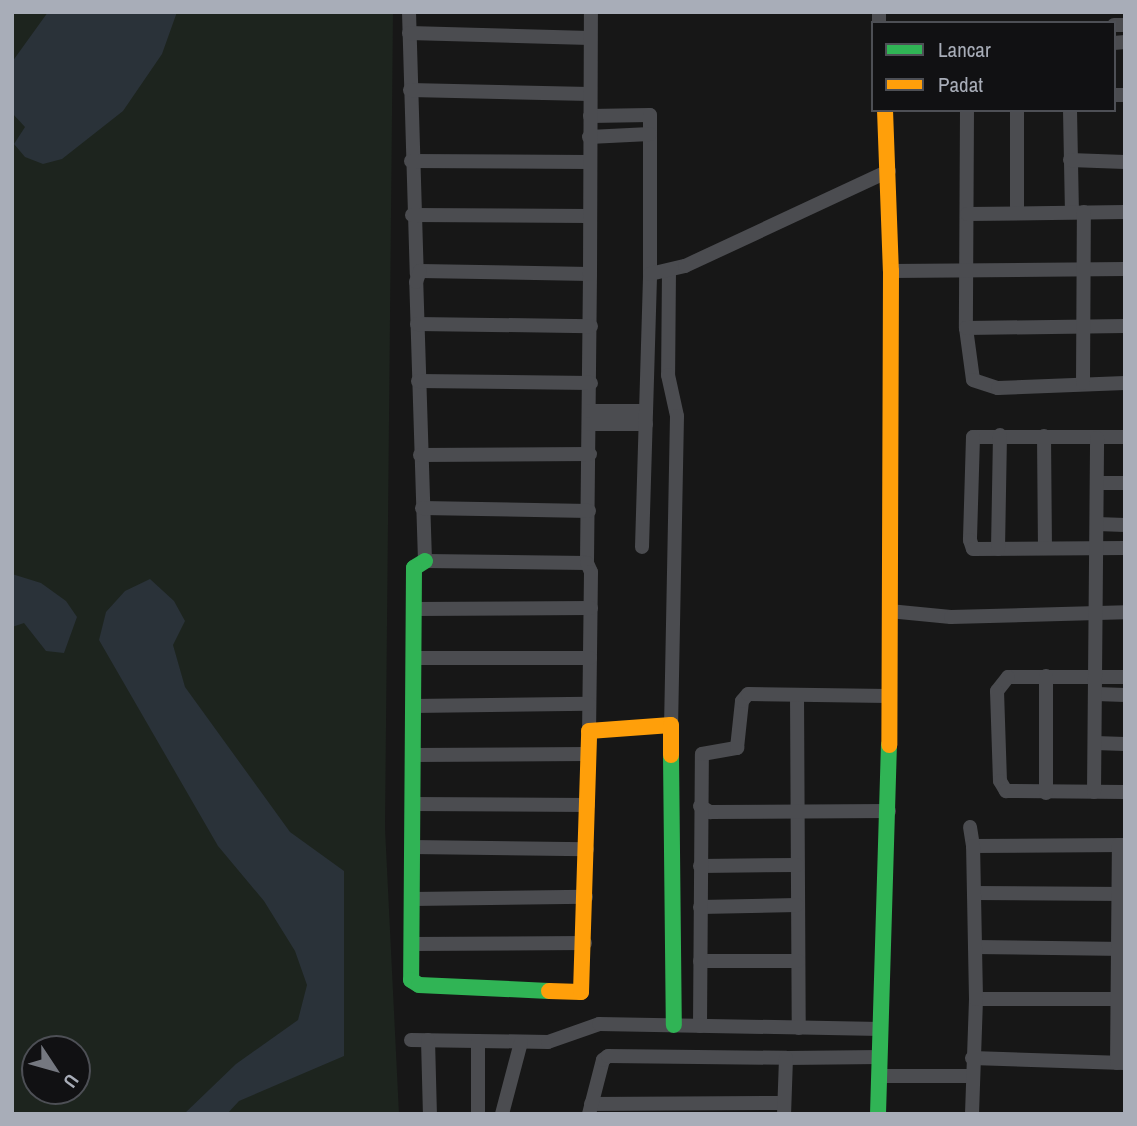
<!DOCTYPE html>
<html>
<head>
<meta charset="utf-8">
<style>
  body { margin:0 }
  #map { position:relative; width:1137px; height:1126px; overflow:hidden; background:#171717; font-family:"Archivo Narrow",sans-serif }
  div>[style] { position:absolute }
  .green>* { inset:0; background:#1d241e }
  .water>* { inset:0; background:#2a3239 }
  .street>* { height:14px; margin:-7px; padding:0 7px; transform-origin:7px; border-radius:7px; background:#4b4c50 }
  .fast>* { height:16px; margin:-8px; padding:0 8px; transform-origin:8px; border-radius:8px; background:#30b455 }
  .slow>* { height:16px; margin:-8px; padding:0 8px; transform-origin:8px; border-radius:8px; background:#ff9f0a }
  span { translate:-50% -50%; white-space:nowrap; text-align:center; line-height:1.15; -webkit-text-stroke:6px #111113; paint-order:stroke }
  .frame { position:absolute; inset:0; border:14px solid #a8adb8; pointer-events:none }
  .legend { position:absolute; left:871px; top:21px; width:245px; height:91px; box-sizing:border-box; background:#111113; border:2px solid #4d4f55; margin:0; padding:9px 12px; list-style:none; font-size:21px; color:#a8adb8 }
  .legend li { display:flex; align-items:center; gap:14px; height:35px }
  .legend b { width:35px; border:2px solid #4d4f55 }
  .north { position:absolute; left:21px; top:1035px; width:70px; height:70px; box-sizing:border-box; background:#111113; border:2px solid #4d4f55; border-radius:50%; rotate:126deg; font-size:19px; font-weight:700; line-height:28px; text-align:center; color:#a8adb8 }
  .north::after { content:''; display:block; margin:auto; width:24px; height:32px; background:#757880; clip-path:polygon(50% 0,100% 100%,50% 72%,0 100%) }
</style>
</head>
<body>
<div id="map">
  <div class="green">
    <div style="clip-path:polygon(evenodd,12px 12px,393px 12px,385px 828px,399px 1114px,12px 1114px,12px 12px,35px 1049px,77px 1049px,77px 1091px,35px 1091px,35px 1049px)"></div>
  </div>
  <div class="water">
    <div style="clip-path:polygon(48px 12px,177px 12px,162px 54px,123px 111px,62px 159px,43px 164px,25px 157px,14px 144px,25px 127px,12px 113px,12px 62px)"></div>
    <div style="clip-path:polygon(12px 574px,41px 583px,66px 601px,77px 617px,64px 653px,46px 651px,24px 623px,12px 627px)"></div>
    <div style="clip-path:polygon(150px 579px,174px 601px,185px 621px,173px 645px,185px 687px,290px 832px,344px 871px,344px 1056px,239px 1101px,227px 1114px,184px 1114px,236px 1064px,298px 1020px,307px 985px,295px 951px,264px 901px,218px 846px,99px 640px,106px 612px,125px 591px)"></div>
  </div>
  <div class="street">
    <div style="left:409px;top:12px;width:262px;rotate:88.3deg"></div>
    <div style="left:879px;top:12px;width:11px;rotate:90deg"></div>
    <div style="left:1114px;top:25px;width:11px"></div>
    <div style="left:409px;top:33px;width:181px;rotate:1.6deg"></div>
    <div style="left:1114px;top:43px;width:11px;rotate:-5deg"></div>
    <div style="left:410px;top:90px;width:180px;rotate:1.3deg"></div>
    <div style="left:1114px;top:95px;width:11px"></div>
    <div style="left:967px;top:110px;width:218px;rotate:90.3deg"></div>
    <div style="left:966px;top:328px;width:52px;rotate:82.3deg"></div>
    <div style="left:973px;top:380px;width:26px;rotate:18deg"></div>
    <div style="left:998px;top:388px;width:127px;rotate:-2.3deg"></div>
    <div style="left:1017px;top:110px;width:102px;rotate:90deg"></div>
    <div style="left:1070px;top:110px;width:101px;rotate:88.9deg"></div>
    <div style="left:590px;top:116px;width:60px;rotate:-1deg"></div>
    <div style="left:650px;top:115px;width:159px;rotate:90deg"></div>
    <div style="left:589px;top:137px;width:61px;rotate:-2.8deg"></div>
    <div style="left:1070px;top:160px;width:55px;rotate:2.1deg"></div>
    <div style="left:411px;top:161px;width:178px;rotate:0.3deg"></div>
    <div style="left:967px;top:214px;width:158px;rotate:-0.7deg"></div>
    <div style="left:412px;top:215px;width:176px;rotate:0.3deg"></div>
    <div style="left:669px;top:270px;width:105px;rotate:90.5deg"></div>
    <div style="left:668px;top:375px;width:42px;rotate:77.6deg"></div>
    <div style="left:677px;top:416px;width:309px;rotate:91.1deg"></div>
    <div style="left:420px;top:271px;width:170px;rotate:1deg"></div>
    <div style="left:590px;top:274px;width:289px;rotate:90.6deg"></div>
    <div style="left:587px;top:563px;width:162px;rotate:-179.3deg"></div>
    <div style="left:425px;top:561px;width:279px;rotate:-91.8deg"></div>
    <div style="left:416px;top:282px;width:12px;rotate:-70deg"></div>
    <div style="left:891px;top:271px;width:234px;rotate:-0.5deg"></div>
    <div style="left:590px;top:274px;width:262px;rotate:-89.8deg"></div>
    <div style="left:417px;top:324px;width:174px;rotate:0.7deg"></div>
    <div style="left:966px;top:328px;width:159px;rotate:-0.7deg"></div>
    <div style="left:418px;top:381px;width:173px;rotate:0.7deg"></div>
    <div style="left:1083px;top:383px;width:171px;rotate:-89.7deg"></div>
    <div style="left:590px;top:411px;width:56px"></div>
    <div style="left:590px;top:424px;width:56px"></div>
    <div style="left:1044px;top:436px;width:112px;rotate:89.5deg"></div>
    <div style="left:1125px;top:437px;width:152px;rotate:180deg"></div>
    <div style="left:973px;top:437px;width:103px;rotate:91.7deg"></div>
    <div style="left:970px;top:540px;width:9px;rotate:72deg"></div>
    <div style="left:973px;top:549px;width:152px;rotate:-0.4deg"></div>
    <div style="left:420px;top:455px;width:170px;rotate:-0.3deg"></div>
    <div style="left:1097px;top:483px;width:28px"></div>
    <div style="left:422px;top:508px;width:167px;rotate:1deg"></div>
    <div style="left:1097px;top:524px;width:28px;rotate:2deg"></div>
    <div style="left:642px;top:547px;width:273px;rotate:-88.3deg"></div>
    <div style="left:650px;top:274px;width:36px;rotate:-13deg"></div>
    <div style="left:685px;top:266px;width:225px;rotate:-25deg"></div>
    <div style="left:998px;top:549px;width:114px;rotate:-89deg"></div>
    <div style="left:587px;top:563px;width:10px;rotate:66deg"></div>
    <div style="left:591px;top:572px;width:159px;rotate:90.7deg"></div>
    <div style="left:414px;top:609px;width:177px;rotate:-0.3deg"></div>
    <div style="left:889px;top:611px;width:62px;rotate:5.5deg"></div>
    <div style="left:951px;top:617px;width:174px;rotate:-1.6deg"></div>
    <div style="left:413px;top:658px;width:177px"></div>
    <div style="left:1125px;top:677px;width:117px;rotate:180deg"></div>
    <div style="left:1008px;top:677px;width:18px;rotate:128deg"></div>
    <div style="left:997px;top:691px;width:90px;rotate:88.1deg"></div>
    <div style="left:1000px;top:781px;width:12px;rotate:59deg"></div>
    <div style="left:1006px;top:791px;width:119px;rotate:0.5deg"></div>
    <div style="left:1096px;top:694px;width:29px;rotate:2deg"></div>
    <div style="left:797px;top:695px;width:333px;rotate:89.7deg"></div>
    <div style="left:413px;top:706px;width:176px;rotate:-0.7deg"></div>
    <div style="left:1095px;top:743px;width:30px;rotate:2deg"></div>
    <div style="left:413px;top:755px;width:175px;rotate:-0.3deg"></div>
    <div style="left:1094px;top:792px;width:354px;rotate:-89.5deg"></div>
    <div style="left:1046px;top:793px;width:117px;rotate:-90deg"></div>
    <div style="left:412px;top:804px;width:176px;rotate:0.3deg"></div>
    <div style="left:700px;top:806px;width:12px;rotate:31deg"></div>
    <div style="left:710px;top:812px;width:179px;rotate:-0.3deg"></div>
    <div style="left:970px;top:827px;width:19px;rotate:81deg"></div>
    <div style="left:973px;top:846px;width:152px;rotate:-0.4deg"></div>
    <div style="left:412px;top:847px;width:175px;rotate:0.7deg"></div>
    <div style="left:700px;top:866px;width:97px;rotate:-0.6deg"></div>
    <div style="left:974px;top:893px;width:151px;rotate:0.4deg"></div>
    <div style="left:412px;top:899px;width:174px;rotate:-0.7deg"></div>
    <div style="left:700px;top:907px;width:97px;rotate:-1.2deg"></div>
    <div style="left:411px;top:944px;width:174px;rotate:-0.3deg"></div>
    <div style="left:975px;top:947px;width:150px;rotate:0.8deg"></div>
    <div style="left:700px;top:961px;width:98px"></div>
    <div style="left:976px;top:999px;width:149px"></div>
    <div style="left:700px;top:1026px;width:272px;rotate:-89.6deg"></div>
    <div style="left:702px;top:754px;width:36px;rotate:-10deg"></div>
    <div style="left:737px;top:748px;width:47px;rotate:-83.9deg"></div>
    <div style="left:742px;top:701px;width:9px;rotate:-49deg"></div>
    <div style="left:748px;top:694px;width:140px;rotate:0.8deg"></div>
    <div style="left:411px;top:1040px;width:137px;rotate:0.8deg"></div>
    <div style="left:548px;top:1042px;width:54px;rotate:-19.4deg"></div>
    <div style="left:599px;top:1024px;width:282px;rotate:1deg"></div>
    <div style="left:428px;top:1040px;width:74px;rotate:88.5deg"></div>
    <div style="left:478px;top:1041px;width:73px;rotate:90deg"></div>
    <div style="left:786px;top:1058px;width:94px;rotate:-0.6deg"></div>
    <div style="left:972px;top:1058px;width:152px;rotate:1.9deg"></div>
    <div style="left:1117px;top:1063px;width:218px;rotate:-89.5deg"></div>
    <div style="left:880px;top:1076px;width:90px"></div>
    <div style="left:591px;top:1104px;width:193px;rotate:-0.3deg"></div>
    <div style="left:502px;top:1114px;width:74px;rotate:-75.2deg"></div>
    <div style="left:589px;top:1114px;width:56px;rotate:-75.5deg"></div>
    <div style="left:603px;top:1060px;width:6px;rotate:-39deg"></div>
    <div style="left:608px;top:1056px;width:178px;rotate:0.6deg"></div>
    <div style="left:786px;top:1058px;width:56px;rotate:92deg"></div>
    <div style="left:972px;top:1114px;width:115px;rotate:-88deg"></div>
    <div style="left:976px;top:999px;width:153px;rotate:-91.1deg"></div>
  </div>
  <div class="fast">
    <div style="left:425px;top:561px;width:13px;rotate:148deg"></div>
    <div style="left:414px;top:568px;width:412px;rotate:90.4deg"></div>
    <div style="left:411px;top:980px;width:9px;rotate:32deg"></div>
    <div style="left:419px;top:985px;width:130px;rotate:2.6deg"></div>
    <div style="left:671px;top:755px;width:270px;rotate:89.4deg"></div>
    <div style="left:878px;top:1114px;width:369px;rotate:-88.3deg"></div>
  </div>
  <div class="slow">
    <div style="left:885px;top:110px;width:161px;rotate:87.9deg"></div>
    <div style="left:891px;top:271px;width:474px;rotate:90.2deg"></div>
    <div style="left:549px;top:991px;width:32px;rotate:2deg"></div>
    <div style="left:581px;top:992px;width:261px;rotate:-88.2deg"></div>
    <div style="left:589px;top:731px;width:82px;rotate:-4.2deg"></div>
    <div style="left:671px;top:725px;width:30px;rotate:90deg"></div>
  </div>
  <div class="frame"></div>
  <ul class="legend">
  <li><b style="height:9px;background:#30b455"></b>Lancar</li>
  <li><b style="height:9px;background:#ff9f0a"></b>Padat</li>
  </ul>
  <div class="north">U</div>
</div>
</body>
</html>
